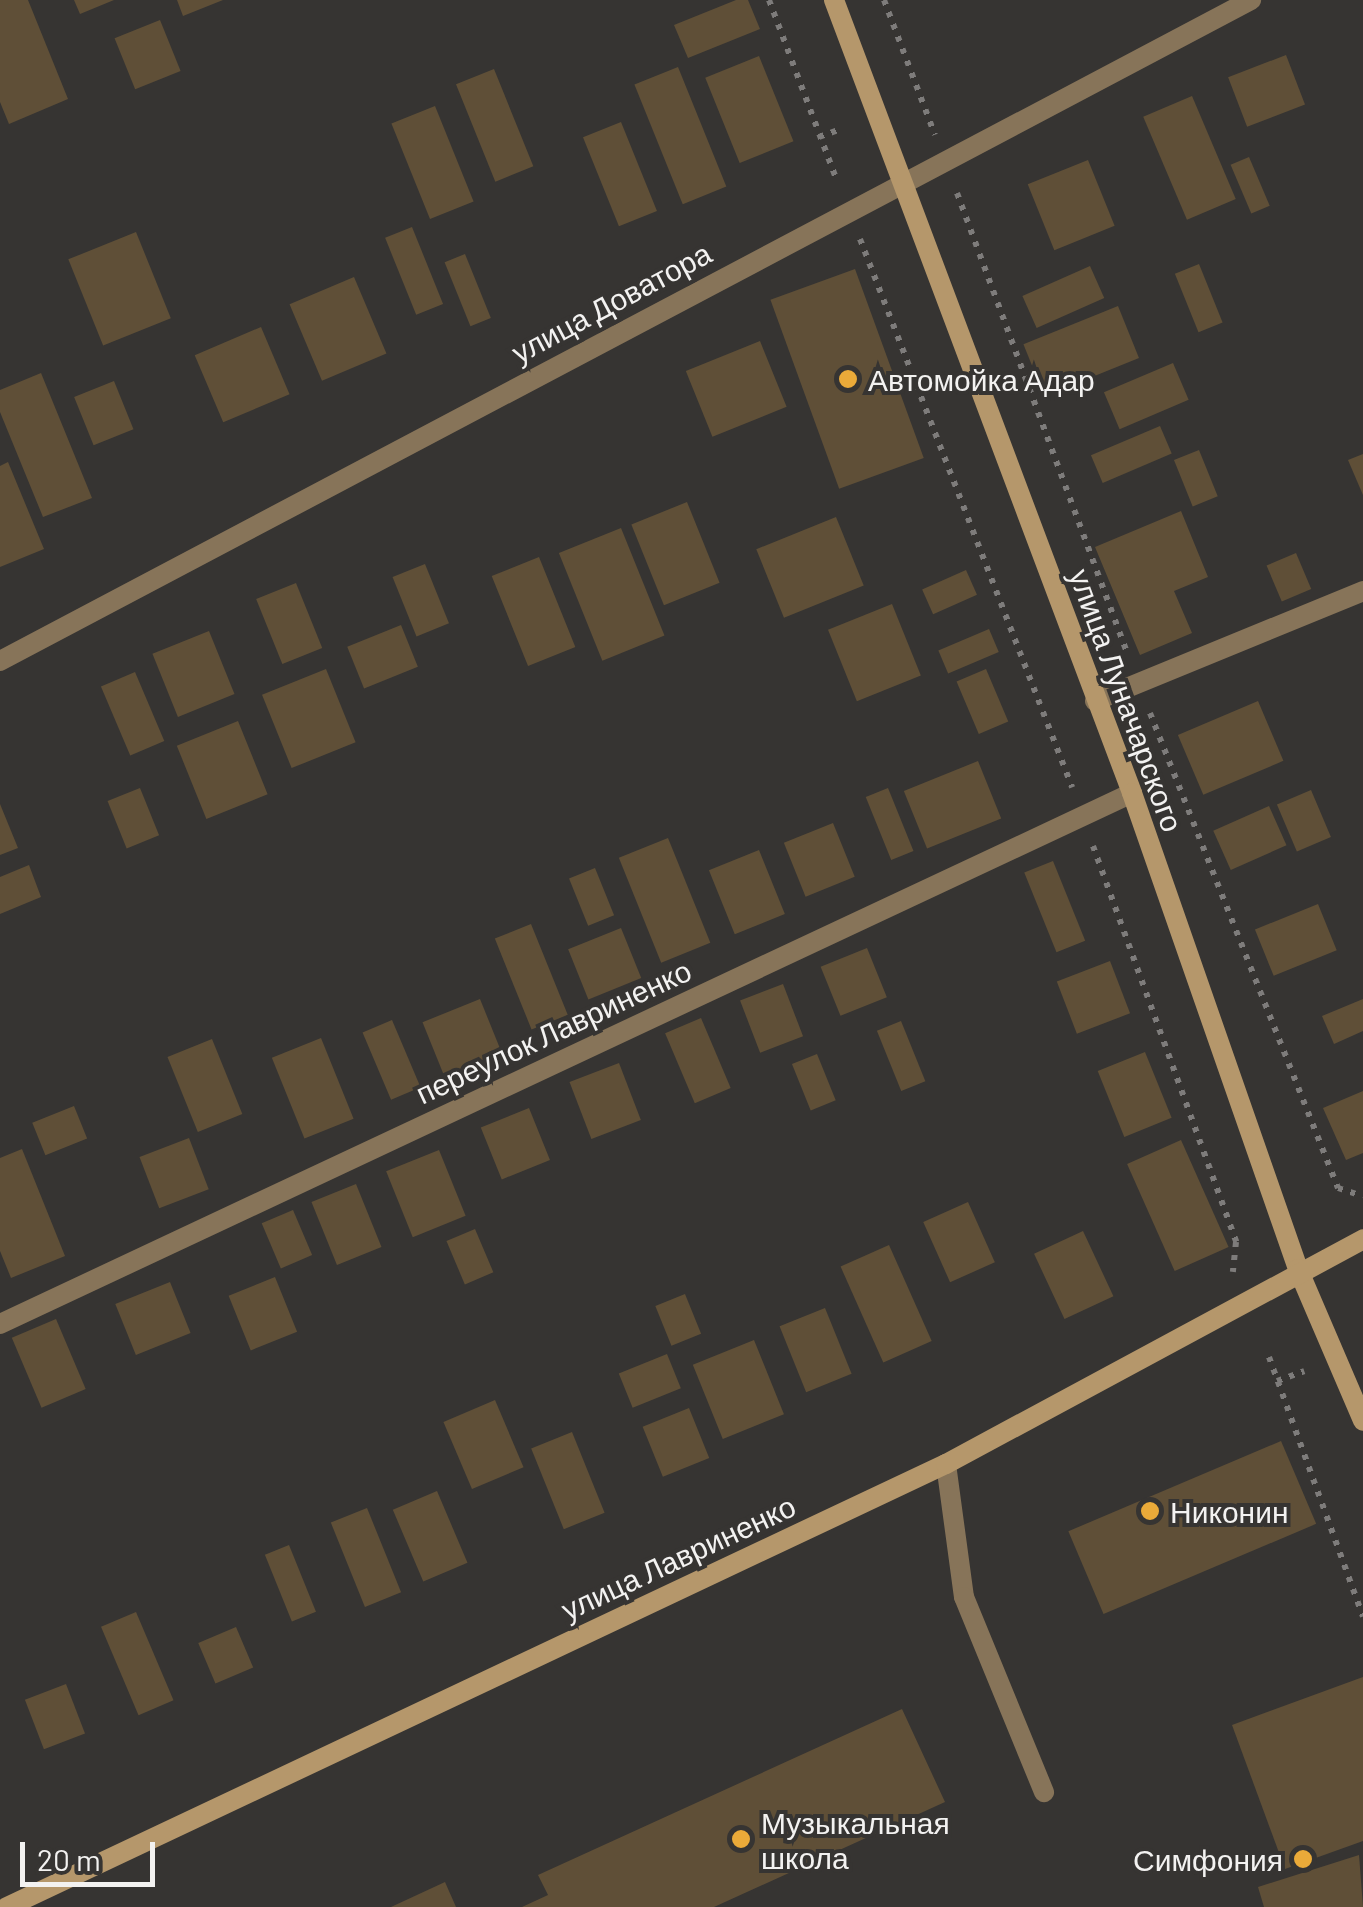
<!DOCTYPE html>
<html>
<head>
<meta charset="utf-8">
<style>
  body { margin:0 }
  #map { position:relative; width:1363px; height:1907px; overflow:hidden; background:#363432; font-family:Barlow,sans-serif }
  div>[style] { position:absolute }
  .building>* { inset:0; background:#5f4f37; transform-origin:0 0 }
  .path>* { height:6px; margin-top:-3px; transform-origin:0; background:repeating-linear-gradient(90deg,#7e7c7b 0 5px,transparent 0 13px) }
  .service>* { height:20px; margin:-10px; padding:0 10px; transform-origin:10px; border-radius:10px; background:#877459 }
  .minor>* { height:20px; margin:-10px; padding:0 10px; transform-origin:10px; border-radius:10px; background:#877459 }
  .secondary>* { height:20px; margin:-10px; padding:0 10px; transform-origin:10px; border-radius:10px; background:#b5976b }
  .dots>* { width:28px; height:28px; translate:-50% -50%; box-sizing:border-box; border:5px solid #363432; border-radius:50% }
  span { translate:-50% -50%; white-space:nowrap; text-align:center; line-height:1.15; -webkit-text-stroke:8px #363432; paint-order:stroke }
  .street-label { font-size:30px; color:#f3f2f1 }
  .poi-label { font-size:30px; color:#f3f2f1 }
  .left { translate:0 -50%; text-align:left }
  .right { translate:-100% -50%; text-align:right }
  .scale { position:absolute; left:20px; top:1842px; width:135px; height:45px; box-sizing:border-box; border:5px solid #f3f2f1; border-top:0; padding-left:12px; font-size:30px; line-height:35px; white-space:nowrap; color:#f3f2f1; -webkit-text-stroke:8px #363432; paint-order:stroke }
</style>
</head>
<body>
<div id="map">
  <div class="building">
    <div style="clip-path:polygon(0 0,28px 0,68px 99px,9px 124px,0 102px)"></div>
    <div style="clip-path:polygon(74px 0,114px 0,80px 14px)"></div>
    <div style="clip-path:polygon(177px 0,223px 0,183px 16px)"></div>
    <div style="clip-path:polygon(736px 0,748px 0,760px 29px,688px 58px,674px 25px)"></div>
    <div style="left:160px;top:20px;width:55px;height:49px;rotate:68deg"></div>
    <div style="left:1286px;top:55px;width:53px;height:62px;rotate:69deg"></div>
    <div style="left:759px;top:56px;width:92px;height:58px;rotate:68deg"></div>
    <div style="left:678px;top:67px;width:129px;height:47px;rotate:68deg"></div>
    <div style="left:494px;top:69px;width:105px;height:41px;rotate:68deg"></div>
    <div style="left:1192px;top:96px;width:112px;height:53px;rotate:67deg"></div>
    <div style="left:435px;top:106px;width:103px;height:47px;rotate:68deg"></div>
    <div style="left:621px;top:122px;width:96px;height:41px;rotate:68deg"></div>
    <div style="left:1249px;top:157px;width:53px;height:20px;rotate:67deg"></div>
    <div style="left:1088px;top:160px;width:71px;height:65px;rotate:68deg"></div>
    <div style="left:412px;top:227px;width:83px;height:29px;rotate:68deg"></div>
    <div style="left:136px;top:232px;width:93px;height:73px;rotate:68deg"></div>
    <div style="left:465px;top:254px;width:69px;height:22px;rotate:68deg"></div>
    <div style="left:1199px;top:264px;width:63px;height:26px;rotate:68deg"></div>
    <div style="left:1090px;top:266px;width:35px;height:74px;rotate:66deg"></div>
    <div style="left:855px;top:269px;width:201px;height:90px;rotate:70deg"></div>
    <div style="left:354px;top:277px;width:83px;height:70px;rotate:67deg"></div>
    <div style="left:1118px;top:306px;width:56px;height:102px;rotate:68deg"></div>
    <div style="left:261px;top:327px;width:73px;height:72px;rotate:67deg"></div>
    <div style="left:760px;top:341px;width:71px;height:80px;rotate:68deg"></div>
    <div style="left:1173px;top:363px;width:40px;height:75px;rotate:67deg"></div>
    <div style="clip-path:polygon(41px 373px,92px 498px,43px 517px,0 412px,0 390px)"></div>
    <div style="left:114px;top:381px;width:52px;height:43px;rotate:68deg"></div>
    <div style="left:1160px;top:426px;width:30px;height:75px;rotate:67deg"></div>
    <div style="left:1199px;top:450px;width:50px;height:27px;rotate:68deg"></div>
    <div style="clip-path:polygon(1363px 454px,1363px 495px,1348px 460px)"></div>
    <div style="clip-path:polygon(8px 462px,44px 549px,0 567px,0 466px)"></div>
    <div style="left:687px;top:502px;width:87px;height:60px;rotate:68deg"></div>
    <div style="clip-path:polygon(1181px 511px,1208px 577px,1174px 591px,1192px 633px,1140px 655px,1095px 547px)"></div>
    <div style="left:836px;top:517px;width:74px;height:86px;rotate:68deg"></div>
    <div style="left:621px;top:528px;width:116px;height:67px;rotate:68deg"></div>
    <div style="left:1296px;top:553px;width:39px;height:32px;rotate:67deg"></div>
    <div style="left:539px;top:557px;width:97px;height:51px;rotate:68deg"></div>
    <div style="left:425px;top:564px;width:64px;height:35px;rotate:68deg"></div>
    <div style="left:966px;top:570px;width:27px;height:48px;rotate:66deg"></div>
    <div style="left:296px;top:583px;width:70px;height:43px;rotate:68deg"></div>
    <div style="left:892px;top:604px;width:77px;height:69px;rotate:68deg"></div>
    <div style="left:401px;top:625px;width:45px;height:58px;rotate:68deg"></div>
    <div style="left:989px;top:629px;width:25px;height:55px;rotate:67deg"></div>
    <div style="left:209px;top:631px;width:68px;height:61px;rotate:68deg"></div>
    <div style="left:326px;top:669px;width:79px;height:69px;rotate:68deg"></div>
    <div style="left:986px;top:669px;width:57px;height:32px;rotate:67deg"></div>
    <div style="left:135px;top:672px;width:75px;height:37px;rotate:67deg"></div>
    <div style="left:1258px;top:701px;width:65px;height:87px;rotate:67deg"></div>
    <div style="left:238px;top:721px;width:79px;height:66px;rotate:68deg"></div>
    <div style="left:978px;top:761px;width:62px;height:80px;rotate:68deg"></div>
    <div style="left:140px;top:788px;width:51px;height:35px;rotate:68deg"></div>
    <div style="left:888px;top:788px;width:68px;height:24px;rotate:68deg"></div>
    <div style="left:1311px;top:790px;width:51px;height:37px;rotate:67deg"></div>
    <div style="clip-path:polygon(0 804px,18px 848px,0 855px)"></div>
    <div style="left:1269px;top:806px;width:43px;height:61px;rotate:66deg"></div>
    <div style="left:833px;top:823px;width:58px;height:53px;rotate:68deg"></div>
    <div style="left:668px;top:838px;width:113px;height:53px;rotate:68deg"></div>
    <div style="left:759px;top:850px;width:69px;height:54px;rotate:68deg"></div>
    <div style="left:1053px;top:861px;width:86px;height:31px;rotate:68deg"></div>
    <div style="clip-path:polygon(29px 865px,41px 897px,0 914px,0 877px)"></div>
    <div style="left:595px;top:868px;width:51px;height:28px;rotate:68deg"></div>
    <div style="left:1318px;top:904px;width:50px;height:68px;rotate:68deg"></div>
    <div style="left:531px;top:924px;width:98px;height:39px;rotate:68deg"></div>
    <div style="left:621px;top:928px;width:54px;height:57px;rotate:68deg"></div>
    <div style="left:867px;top:948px;width:53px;height:50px;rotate:68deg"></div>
    <div style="left:1110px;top:961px;width:56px;height:57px;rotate:69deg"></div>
    <div style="left:783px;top:984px;width:56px;height:46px;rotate:69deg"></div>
    <div style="left:480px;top:999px;width:58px;height:62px;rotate:68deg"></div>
    <div style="clip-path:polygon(1363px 999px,1363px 1031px,1334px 1044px,1322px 1016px)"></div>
    <div style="left:701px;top:1018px;width:76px;height:39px;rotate:67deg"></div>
    <div style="left:392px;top:1020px;width:73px;height:32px;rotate:67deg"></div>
    <div style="left:901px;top:1021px;width:65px;height:26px;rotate:68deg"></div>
    <div style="left:321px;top:1038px;width:87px;height:53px;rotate:68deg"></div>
    <div style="left:212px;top:1039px;width:81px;height:48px;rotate:68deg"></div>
    <div style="left:1145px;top:1052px;width:71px;height:51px;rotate:68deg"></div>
    <div style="left:817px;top:1054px;width:50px;height:27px;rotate:68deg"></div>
    <div style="left:619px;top:1063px;width:61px;height:53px;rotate:69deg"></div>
    <div style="clip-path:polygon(1363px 1091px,1363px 1153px,1346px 1160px,1323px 1108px)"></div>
    <div style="left:74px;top:1106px;width:35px;height:45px;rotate:68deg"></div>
    <div style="left:529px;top:1108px;width:56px;height:52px;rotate:68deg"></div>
    <div style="left:189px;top:1138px;width:55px;height:53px;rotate:69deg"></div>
    <div style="left:1181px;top:1140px;width:117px;height:59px;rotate:66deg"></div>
    <div style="clip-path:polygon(22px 1149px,65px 1256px,11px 1278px,0 1251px,0 1158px)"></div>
    <div style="left:439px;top:1150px;width:71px;height:57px;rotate:68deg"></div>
    <div style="left:356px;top:1184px;width:68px;height:48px;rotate:68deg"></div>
    <div style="left:968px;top:1202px;width:66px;height:49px;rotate:66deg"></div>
    <div style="left:293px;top:1210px;width:49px;height:34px;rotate:67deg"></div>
    <div style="left:475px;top:1229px;width:47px;height:31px;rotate:67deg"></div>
    <div style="left:1083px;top:1231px;width:72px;height:54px;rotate:65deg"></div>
    <div style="left:889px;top:1245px;width:105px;height:53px;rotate:66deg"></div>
    <div style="left:275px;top:1277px;width:59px;height:50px;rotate:68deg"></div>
    <div style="left:170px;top:1282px;width:55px;height:59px;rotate:68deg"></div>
    <div style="left:685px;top:1294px;width:43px;height:32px;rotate:68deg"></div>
    <div style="left:825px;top:1308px;width:71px;height:49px;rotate:68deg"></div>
    <div style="left:56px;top:1319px;width:76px;height:48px;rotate:67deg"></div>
    <div style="left:754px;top:1340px;width:80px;height:66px;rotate:68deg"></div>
    <div style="left:667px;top:1354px;width:37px;height:52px;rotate:68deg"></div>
    <div style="left:495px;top:1400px;width:73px;height:56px;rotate:67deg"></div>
    <div style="left:689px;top:1408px;width:54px;height:50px;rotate:68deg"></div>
    <div style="left:572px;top:1432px;width:87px;height:44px;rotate:68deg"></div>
    <div style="left:1281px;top:1441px;width:90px;height:231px;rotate:67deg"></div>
    <div style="left:437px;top:1491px;width:78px;height:48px;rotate:67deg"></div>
    <div style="left:367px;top:1508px;width:91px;height:39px;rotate:68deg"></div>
    <div style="left:289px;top:1545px;width:72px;height:26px;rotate:68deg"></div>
    <div style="left:136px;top:1612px;width:96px;height:38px;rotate:67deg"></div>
    <div style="left:236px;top:1627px;width:44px;height:41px;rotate:67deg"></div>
    <div style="clip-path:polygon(1363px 1677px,1363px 1841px,1285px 1869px,1232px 1725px)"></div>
    <div style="left:66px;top:1684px;width:53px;height:44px;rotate:69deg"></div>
    <div style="clip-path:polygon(902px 1709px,945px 1802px,714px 1907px,522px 1907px,548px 1895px,538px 1875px)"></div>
    <div style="clip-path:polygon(1359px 1855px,1363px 1907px,1264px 1907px,1258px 1887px)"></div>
    <div style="clip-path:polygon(445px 1882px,456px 1907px,391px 1907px)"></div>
  </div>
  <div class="path">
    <div style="left:769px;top:0;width:193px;rotate:69.4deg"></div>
    <div style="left:884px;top:0;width:144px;rotate:69.3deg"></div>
    <div style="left:819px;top:137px;width:23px;rotate:-20deg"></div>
    <div style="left:957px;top:193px;width:493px;rotate:69.7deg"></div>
    <div style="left:860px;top:239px;width:588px;rotate:68.85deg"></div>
    <div style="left:1150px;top:713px;width:511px;rotate:68.41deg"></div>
    <div style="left:1338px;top:1188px;width:26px;rotate:18deg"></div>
    <div style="left:1093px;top:846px;width:421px;rotate:70.1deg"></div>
    <div style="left:1236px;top:1242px;width:30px;rotate:96deg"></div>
    <div style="left:1269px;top:1357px;width:276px;rotate:70.1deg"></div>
    <div style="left:1277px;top:1381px;width:29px;rotate:-20deg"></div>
  </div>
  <div class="service">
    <div style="left:946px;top:1464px;width:134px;rotate:82.3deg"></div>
    <div style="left:964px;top:1597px;width:211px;rotate:67.7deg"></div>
  </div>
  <div class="minor">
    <div style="left:0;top:661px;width:1415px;rotate:-27.85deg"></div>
    <div style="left:1095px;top:701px;width:290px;rotate:-22.3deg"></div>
    <div style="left:0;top:1324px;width:1250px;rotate:-25.13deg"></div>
  </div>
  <div class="secondary">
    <div style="left:834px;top:0;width:847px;rotate:69.4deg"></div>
    <div style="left:1132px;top:793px;width:504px;rotate:70.77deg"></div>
    <div style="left:1298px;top:1269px;width:165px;rotate:66.8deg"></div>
    <div style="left:7px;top:1907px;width:1038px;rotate:-25.26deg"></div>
    <div style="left:946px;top:1464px;width:474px;rotate:-28.3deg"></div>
  </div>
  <div class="dots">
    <div style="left:848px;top:379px;background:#eaaa39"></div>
    <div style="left:1150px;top:1511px;background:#eaaa39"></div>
    <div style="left:741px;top:1839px;background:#eaaa39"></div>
    <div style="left:1303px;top:1859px;background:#eaaa39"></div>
  </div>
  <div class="street-label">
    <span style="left:611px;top:302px;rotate:-28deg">улица Доватора</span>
    <span style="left:1127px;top:700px;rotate:70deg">улица Луначарского</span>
    <span style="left:553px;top:1031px;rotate:-25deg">переулок Лавриненко</span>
    <span style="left:678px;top:1557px;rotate:-25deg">улица Лавриненко</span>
  </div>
  <div class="poi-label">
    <span class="left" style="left:868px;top:379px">Автомойка Адар</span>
    <span class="left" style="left:1170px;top:1511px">Никонин</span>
    <span class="left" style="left:761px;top:1839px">Музыкальная<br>школа</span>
    <span class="right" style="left:1283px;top:1859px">Симфония</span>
  </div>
  <div class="scale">20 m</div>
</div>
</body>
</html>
